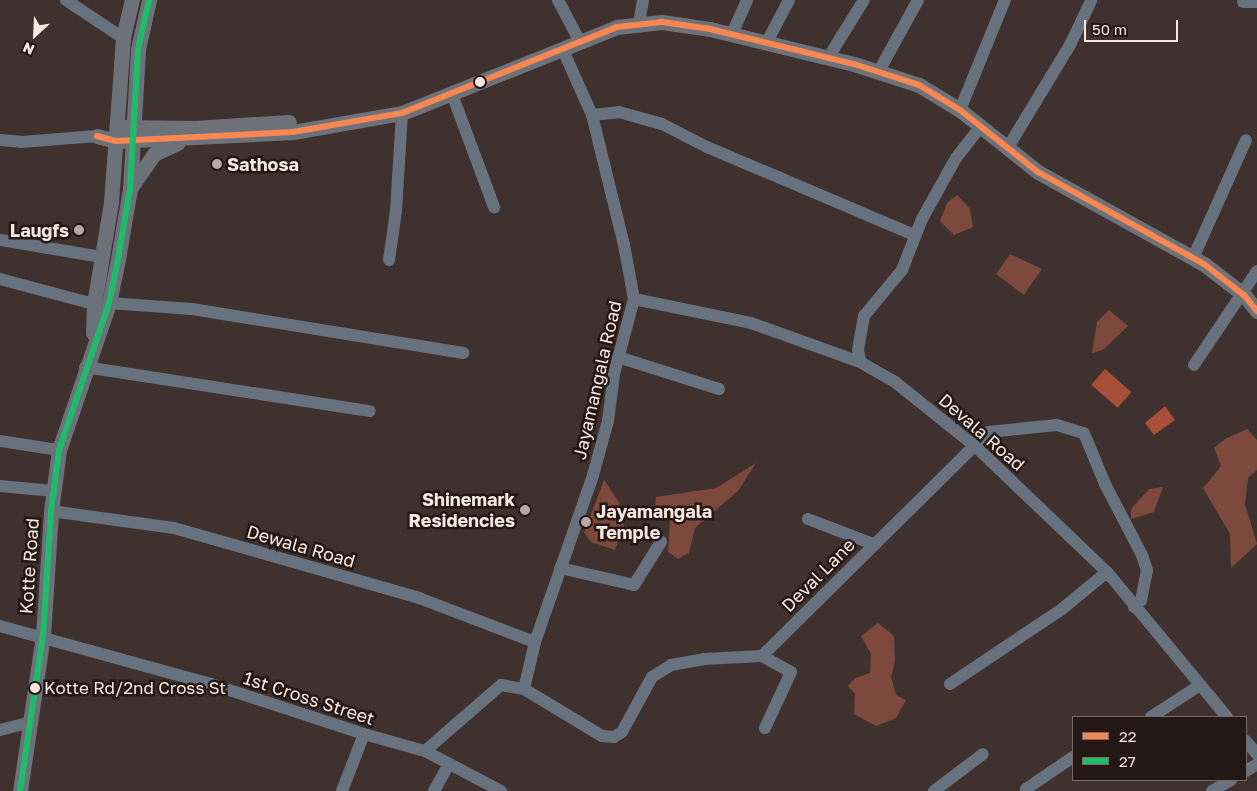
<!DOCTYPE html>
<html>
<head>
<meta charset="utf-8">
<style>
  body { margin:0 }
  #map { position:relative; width:1257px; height:791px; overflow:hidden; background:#3f312d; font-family:"Golos Text",sans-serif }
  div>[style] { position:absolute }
  .green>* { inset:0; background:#7c493c }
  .water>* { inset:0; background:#a74f39; transform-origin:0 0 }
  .minor>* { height:12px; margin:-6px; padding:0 6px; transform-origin:6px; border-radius:6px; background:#68727f }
  .major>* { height:15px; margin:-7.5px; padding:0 7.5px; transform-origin:7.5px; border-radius:7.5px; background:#6d727a }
  .bus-1>* { height:6px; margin:-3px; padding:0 3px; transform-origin:3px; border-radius:3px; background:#f88751 }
  .bus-2>* { height:6px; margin:-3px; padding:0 3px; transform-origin:3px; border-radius:3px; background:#20bc6c }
  .dots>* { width:14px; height:14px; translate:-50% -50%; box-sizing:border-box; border:2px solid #241815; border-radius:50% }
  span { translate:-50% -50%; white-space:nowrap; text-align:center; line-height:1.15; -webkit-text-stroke:5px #241815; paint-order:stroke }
  .bus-label { font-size:17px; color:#f9e7e2 }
  .left { translate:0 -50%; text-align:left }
  .poi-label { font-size:18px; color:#f9e7e2; font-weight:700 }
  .right { translate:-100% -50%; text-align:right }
  .street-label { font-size:18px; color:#f9e7e2 }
  .legend { position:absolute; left:1072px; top:716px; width:175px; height:65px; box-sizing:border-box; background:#241815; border:1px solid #796b67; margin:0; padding:6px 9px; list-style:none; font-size:15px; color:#f9e7e2 }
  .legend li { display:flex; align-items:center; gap:10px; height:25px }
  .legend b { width:25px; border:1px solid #796b67 }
  .north { position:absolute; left:10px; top:10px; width:50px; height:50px; -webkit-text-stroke:4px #241815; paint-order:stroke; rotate:205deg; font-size:14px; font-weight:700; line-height:20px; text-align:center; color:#f9e7e2 }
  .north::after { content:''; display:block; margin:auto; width:18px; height:22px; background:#f9e7e2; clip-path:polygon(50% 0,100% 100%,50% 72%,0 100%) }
  .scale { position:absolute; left:1084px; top:20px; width:94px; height:22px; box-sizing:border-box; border:2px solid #f9e7e2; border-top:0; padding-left:6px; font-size:15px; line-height:18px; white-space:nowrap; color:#f9e7e2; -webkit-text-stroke:4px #241815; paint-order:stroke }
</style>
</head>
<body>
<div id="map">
  <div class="green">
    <div style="clip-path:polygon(957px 195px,970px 209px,973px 227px,954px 235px,940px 221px,947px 203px)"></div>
    <div style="clip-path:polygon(1010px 254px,1042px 269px,1024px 295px,996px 274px)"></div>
    <div style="clip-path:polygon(1109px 310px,1128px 326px,1103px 350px,1092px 353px,1097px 322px)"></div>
    <div style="clip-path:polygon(1247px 429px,1257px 440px,1257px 470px,1248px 478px,1245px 504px,1257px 544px,1231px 568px,1230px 534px,1203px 488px,1221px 466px,1214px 448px,1225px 439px)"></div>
    <div style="clip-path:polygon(756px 463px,738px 491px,695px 528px,689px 553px,678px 559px,668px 552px,670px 521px,655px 513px,656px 497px,716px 488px)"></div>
    <div style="clip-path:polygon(604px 480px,619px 502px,624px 525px,615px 550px,591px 542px,584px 533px)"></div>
    <div style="clip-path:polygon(1163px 487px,1154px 512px,1131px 519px,1131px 509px,1149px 489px)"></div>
    <div style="clip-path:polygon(878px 623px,894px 636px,895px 661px,891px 677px,896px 695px,906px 700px,896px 718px,876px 726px,854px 714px,855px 694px,848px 686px,855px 678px,870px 673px,871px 654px,861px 636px)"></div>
  </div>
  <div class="water">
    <div style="left:1105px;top:369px;width:35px;height:21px;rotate:41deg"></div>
    <div style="clip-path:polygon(1165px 406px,1175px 420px,1154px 435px,1145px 423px)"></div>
  </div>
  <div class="minor">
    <div style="left:66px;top:0;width:69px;rotate:33.7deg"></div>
    <div style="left:558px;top:0;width:45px;rotate:62.3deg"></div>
    <div style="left:1243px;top:2px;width:14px"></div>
    <div style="left:639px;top:23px;width:23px;rotate:-80deg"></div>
    <div style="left:732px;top:34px;width:37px;rotate:-66deg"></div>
    <div style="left:767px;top:42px;width:47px;rotate:-62.4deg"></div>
    <div style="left:828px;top:58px;width:68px;rotate:-58.2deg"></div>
    <div style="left:879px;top:71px;width:81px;rotate:-61.2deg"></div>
    <div style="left:452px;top:94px;width:121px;rotate:69.6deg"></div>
    <div style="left:960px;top:110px;width:119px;rotate:-67.8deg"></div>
    <div style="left:592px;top:115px;width:27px;rotate:-6deg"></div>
    <div style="left:619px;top:112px;width:45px;rotate:15.6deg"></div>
    <div style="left:662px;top:124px;width:51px;rotate:27.1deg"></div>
    <div style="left:707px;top:147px;width:225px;rotate:23deg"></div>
    <div style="left:0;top:140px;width:21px;rotate:5deg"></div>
    <div style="left:21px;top:142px;width:76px;rotate:-4.5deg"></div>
    <div style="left:1007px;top:149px;width:122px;rotate:-58.8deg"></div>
    <div style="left:1070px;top:45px;width:49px;rotate:-64.5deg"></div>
    <div style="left:0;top:240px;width:103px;rotate:9.5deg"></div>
    <div style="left:1193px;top:258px;width:129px;rotate:-65.8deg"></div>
    <div style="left:389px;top:260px;width:49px;rotate:-81.9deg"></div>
    <div style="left:396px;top:211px;width:98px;rotate:-86.5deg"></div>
    <div style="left:0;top:279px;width:97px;rotate:14.9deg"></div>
    <div style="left:634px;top:299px;width:119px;rotate:11.6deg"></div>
    <div style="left:751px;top:323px;width:116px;rotate:19.7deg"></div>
    <div style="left:860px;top:362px;width:40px;rotate:29.7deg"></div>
    <div style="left:895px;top:382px;width:102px;rotate:38.7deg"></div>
    <div style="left:975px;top:446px;width:182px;rotate:43.7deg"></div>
    <div style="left:1107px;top:572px;width:188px;rotate:50.4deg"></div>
    <div style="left:109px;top:303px;width:83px;rotate:4.1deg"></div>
    <div style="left:192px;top:309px;width:275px;rotate:9.2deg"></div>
    <div style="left:618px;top:357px;width:106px;rotate:17.6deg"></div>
    <div style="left:860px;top:362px;width:12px;rotate:-99deg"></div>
    <div style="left:858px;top:350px;width:35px;rotate:-80deg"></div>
    <div style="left:864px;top:316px;width:60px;rotate:-50.4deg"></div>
    <div style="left:902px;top:270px;width:55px;rotate:-68.6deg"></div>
    <div style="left:922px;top:219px;width:70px;rotate:-60.9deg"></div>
    <div style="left:956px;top:158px;width:39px;rotate:-52deg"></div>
    <div style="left:1194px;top:365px;width:113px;rotate:-56.2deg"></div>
    <div style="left:85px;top:367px;width:288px;rotate:8.8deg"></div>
    <div style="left:0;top:441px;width:60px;rotate:8.7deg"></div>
    <div style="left:0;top:486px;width:54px;rotate:5.3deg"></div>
    <div style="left:51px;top:511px;width:124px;rotate:7.9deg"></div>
    <div style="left:174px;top:528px;width:255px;rotate:15.9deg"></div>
    <div style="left:419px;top:598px;width:124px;rotate:20.8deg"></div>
    <div style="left:808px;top:519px;width:70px;rotate:21deg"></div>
    <div style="left:560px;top:568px;width:76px;rotate:12.9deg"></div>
    <div style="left:634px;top:585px;width:51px;rotate:-57.9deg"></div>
    <div style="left:0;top:626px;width:219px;rotate:15.4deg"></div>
    <div style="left:211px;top:684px;width:161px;rotate:18.1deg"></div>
    <div style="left:364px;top:734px;width:63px;rotate:15.6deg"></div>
    <div style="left:425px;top:751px;width:86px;rotate:27.8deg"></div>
    <div style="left:762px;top:656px;width:33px;rotate:29deg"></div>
    <div style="left:791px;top:672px;width:62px;rotate:114.9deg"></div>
    <div style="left:950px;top:684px;width:135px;rotate:-33.8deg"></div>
    <div style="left:1062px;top:609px;width:58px;rotate:-39.4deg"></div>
    <div style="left:524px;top:689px;width:48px;rotate:-76.8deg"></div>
    <div style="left:535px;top:642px;width:177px;rotate:-70.8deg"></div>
    <div style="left:593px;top:475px;width:56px;rotate:-74.5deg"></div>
    <div style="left:608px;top:421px;width:47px;rotate:-82.7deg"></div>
    <div style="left:614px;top:374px;width:78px;rotate:-75.1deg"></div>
    <div style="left:634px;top:299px;width:55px;rotate:-100.5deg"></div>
    <div style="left:624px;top:245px;width:134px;rotate:-103.8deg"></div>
    <div style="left:592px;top:115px;width:73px;rotate:-114.1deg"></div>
    <div style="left:1151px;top:717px;width:59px;rotate:-33.1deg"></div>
    <div style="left:0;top:730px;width:33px;rotate:-14deg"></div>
    <div style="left:1246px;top:741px;width:17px;rotate:50deg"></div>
    <div style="left:425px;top:751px;width:101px;rotate:-41deg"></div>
    <div style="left:501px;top:685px;width:23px;rotate:10deg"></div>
    <div style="left:524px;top:689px;width:91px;rotate:31.1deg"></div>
    <div style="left:602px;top:736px;width:12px;rotate:5deg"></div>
    <div style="left:614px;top:737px;width:9px;rotate:-32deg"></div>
    <div style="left:622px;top:732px;width:63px;rotate:-61.4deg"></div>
    <div style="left:652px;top:677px;width:22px;rotate:-32deg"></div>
    <div style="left:671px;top:665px;width:34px;rotate:-10deg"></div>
    <div style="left:704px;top:659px;width:58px;rotate:-3deg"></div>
    <div style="left:762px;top:656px;width:318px;rotate:-44.7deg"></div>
    <div style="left:988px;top:432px;width:69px;rotate:-5.8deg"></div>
    <div style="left:1057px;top:425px;width:28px;rotate:17deg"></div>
    <div style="left:1084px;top:433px;width:55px;rotate:67.6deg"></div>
    <div style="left:1105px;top:484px;width:80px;rotate:62.5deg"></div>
    <div style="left:1142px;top:555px;width:16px;rotate:72deg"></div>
    <div style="left:1147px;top:570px;width:31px;rotate:101deg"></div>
    <div style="left:1141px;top:600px;width:10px;rotate:135deg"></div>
    <div style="left:1246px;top:771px;width:13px;rotate:-32deg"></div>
    <div style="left:1026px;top:789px;width:57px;rotate:-34.2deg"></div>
    <div style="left:342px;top:791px;width:61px;rotate:-68.9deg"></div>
    <div style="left:434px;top:791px;width:31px;rotate:-61deg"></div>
    <div style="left:934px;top:791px;width:61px;rotate:-37.1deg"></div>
    <div style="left:1212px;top:791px;width:22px;rotate:-30deg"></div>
  </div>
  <div class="major">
    <div style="left:122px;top:127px;width:73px;rotate:0.8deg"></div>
    <div style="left:195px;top:128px;width:94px;rotate:-3.7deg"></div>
    <div style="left:97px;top:136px;width:20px;rotate:15deg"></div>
    <div style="left:116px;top:141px;width:177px;rotate:-2.9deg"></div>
    <div style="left:293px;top:132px;width:111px;rotate:-9.9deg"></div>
    <div style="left:402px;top:113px;width:232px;rotate:-21.8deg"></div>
    <div style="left:617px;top:27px;width:45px;rotate:-6.3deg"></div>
    <div style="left:662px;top:22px;width:49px;rotate:8.3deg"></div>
    <div style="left:710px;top:29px;width:148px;rotate:13.7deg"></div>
    <div style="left:854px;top:64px;width:68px;rotate:17.9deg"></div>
    <div style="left:919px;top:85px;width:48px;rotate:31.4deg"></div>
    <div style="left:960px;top:110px;width:100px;rotate:38.5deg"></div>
    <div style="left:1038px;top:172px;width:190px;rotate:29deg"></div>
    <div style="left:1204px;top:264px;width:51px;rotate:37.8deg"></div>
    <div style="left:1244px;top:295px;width:21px;rotate:51deg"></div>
    <div style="left:131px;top:187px;width:40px;rotate:-55.1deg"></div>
    <div style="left:154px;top:154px;width:26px;rotate:-25deg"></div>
    <div style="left:93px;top:333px;width:29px;rotate:-88deg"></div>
    <div style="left:94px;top:304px;width:103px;rotate:-80.5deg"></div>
    <div style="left:111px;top:202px;width:164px;rotate:-85.8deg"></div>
    <div style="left:123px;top:38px;width:39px;rotate:-77deg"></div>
    <div style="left:20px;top:791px;width:157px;rotate:-81.6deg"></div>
    <div style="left:43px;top:636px;width:125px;rotate:-86.3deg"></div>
    <div style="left:51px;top:511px;width:62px;rotate:-82.5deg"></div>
    <div style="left:59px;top:450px;width:155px;rotate:-71.2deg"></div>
    <div style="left:109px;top:303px;width:45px;rotate:-78.4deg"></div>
    <div style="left:118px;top:259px;width:71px;rotate:-80.3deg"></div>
    <div style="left:130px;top:189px;width:140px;rotate:-86.7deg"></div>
    <div style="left:138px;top:49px;width:50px;rotate:-77.3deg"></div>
  </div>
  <div class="bus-1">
    <div style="left:97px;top:136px;width:20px;rotate:15deg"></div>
    <div style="left:116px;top:141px;width:177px;rotate:-2.9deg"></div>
    <div style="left:293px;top:132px;width:111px;rotate:-9.9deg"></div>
    <div style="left:402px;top:113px;width:232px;rotate:-21.8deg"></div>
    <div style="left:617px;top:27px;width:45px;rotate:-6.3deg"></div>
    <div style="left:662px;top:22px;width:49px;rotate:8.3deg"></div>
    <div style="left:710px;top:29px;width:148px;rotate:13.7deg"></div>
    <div style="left:854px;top:64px;width:68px;rotate:17.9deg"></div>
    <div style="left:919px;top:85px;width:48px;rotate:31.4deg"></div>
    <div style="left:960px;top:110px;width:100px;rotate:38.5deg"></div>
    <div style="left:1038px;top:172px;width:190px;rotate:29deg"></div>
    <div style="left:1204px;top:264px;width:51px;rotate:37.8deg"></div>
    <div style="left:1244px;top:295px;width:21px;rotate:51deg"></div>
  </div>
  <div class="bus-2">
    <div style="left:20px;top:791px;width:157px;rotate:-81.6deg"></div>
    <div style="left:43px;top:636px;width:125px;rotate:-86.3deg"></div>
    <div style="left:51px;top:511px;width:62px;rotate:-82.5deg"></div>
    <div style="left:59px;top:450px;width:155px;rotate:-71.2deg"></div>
    <div style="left:109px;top:303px;width:45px;rotate:-78.4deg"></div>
    <div style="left:118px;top:259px;width:71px;rotate:-80.3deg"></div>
    <div style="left:130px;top:189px;width:140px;rotate:-86.7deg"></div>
    <div style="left:138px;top:49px;width:50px;rotate:-77.3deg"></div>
  </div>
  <div class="dots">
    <div style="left:480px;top:82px;background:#f9e7e2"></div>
    <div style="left:217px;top:164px;background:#b8a7a3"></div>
    <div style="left:79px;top:230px;background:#b8a7a3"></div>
    <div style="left:525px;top:510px;background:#b8a7a3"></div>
    <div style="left:586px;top:522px;background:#b8a7a3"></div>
    <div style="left:35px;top:688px;background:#f9e7e2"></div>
  </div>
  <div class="bus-label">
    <span class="left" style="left:44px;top:688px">Kotte Rd/2nd Cross St</span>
  </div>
  <div class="poi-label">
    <span class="left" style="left:227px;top:164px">Sathosa</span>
    <span class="right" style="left:69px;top:230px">Laugfs</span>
    <span class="right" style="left:515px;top:510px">Shinemark<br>Residencies</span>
    <span class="left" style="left:596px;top:522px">Jayamangala<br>Temple</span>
  </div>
  <div class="street-label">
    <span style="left:597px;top:380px;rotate:-77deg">Jayamangala Road</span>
    <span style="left:982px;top:432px;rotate:41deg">Devala Road</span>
    <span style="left:301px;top:546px;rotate:16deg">Dewala Road</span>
    <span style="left:29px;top:566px;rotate:-86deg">Kotte Road</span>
    <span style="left:818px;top:575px;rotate:-45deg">Deval Lane</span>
    <span style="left:309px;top:698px;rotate:18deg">1st Cross Street</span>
  </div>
  <ul class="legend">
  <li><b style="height:6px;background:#f88751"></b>22</li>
  <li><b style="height:6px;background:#20bc6c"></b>27</li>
  </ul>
  <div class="north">N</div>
  <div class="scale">50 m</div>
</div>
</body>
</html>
